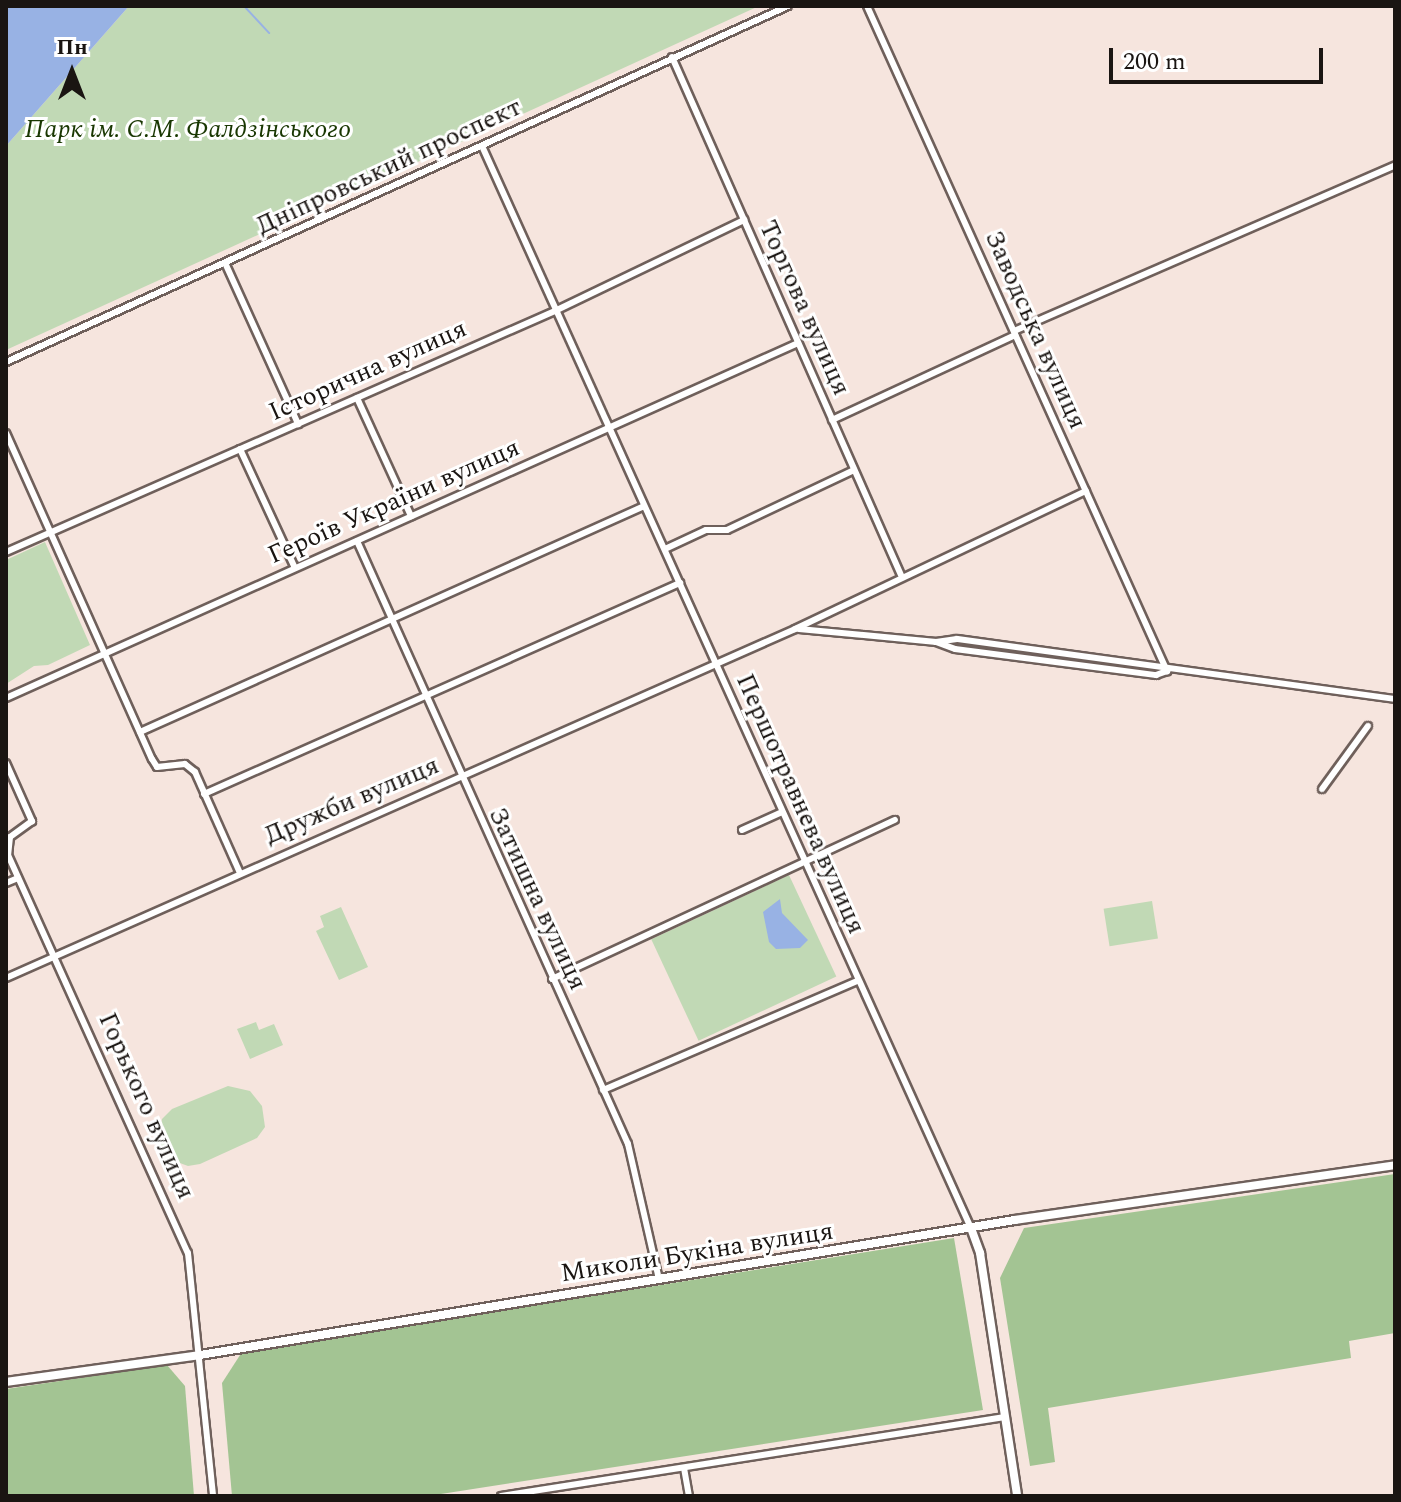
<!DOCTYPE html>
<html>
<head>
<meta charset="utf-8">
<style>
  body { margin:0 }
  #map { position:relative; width:1401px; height:1502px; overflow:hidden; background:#f6e5de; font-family:Spectral,serif }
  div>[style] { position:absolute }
  .green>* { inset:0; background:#c1d9b5; transform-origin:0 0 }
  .forest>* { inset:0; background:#a3c493 }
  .water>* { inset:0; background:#98b2e4 }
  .stream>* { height:2px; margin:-1px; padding:0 1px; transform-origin:1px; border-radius:1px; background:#98b2e4 }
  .roads { filter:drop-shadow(2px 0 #6f605b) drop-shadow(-2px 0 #6f605b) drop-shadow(0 2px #6f605b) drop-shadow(0 -2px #6f605b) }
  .minor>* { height:6px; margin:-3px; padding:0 3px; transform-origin:3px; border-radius:3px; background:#fff }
  .tertiary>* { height:8px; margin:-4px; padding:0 4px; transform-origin:4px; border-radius:4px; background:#fff }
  span { translate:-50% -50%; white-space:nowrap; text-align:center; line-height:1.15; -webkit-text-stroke:6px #fff; paint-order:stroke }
  .park-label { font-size:26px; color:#193702; font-style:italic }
  .street-label { font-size:26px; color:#1a1512 }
  .frame { position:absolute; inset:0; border:8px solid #1a1512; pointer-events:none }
  .north { position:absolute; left:32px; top:32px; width:80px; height:80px; -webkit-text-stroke:6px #fff; paint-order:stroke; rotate:0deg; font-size:22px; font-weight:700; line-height:32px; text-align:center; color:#1a1512 }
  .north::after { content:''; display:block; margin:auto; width:28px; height:36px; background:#1a1512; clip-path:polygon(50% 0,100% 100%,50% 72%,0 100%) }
  .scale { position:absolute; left:1109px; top:48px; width:214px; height:36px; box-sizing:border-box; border:4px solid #1a1512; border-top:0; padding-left:10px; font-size:24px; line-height:28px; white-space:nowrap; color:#1a1512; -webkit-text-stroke:6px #fff; paint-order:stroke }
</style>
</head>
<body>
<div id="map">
  <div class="green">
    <div style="clip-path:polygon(129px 6px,759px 6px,6px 350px,6px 146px)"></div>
    <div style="clip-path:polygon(45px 542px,90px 645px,48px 665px,34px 666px,6px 684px,6px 560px)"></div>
    <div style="left:789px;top:875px;width:112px;height:152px;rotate:65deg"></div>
    <div style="left:1152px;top:901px;width:38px;height:49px;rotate:81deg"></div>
    <div style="clip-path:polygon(341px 907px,368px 967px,339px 980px,316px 931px,324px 927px,320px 916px)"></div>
    <div style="clip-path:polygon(256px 1022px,259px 1030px,274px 1024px,283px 1045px,250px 1059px,237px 1029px)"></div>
    <div style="clip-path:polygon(228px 1086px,250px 1091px,262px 1106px,265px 1127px,257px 1138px,200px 1164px,188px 1166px,169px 1159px,158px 1141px,162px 1119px,172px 1109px)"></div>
  </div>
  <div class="forest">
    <div style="clip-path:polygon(1395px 1174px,1395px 1333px,1349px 1341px,1351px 1358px,1048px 1408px,1055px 1462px,1030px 1466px,1000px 1278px,1024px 1228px)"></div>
    <div style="clip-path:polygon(954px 1238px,983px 1410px,428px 1496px,232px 1496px,222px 1383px,242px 1352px)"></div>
    <div style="clip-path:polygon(167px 1365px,185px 1386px,194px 1496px,6px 1496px,6px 1389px)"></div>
  </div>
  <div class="water">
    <div style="clip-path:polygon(6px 6px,129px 6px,6px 146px)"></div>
    <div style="clip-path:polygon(780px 899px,782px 913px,808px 940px,800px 948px,776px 949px,769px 942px,763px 912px)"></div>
  </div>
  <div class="stream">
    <div style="left:244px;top:6px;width:37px;rotate:47deg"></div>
  </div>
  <div class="roads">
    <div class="minor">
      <div style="left:867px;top:6px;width:730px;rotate:65.72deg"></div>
      <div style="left:672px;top:57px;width:566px;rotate:66.15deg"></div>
      <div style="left:482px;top:146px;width:1187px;rotate:65.68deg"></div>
      <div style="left:226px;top:265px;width:175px;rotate:65.6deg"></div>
      <div style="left:1014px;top:331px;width:416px;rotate:-23.5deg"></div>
      <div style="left:6px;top:362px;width:859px;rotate:-24.48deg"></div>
      <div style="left:357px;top:398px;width:130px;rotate:65.4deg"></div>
      <div style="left:832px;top:420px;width:202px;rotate:-24.9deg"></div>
      <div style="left:6px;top:433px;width:357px;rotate:65.9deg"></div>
      <div style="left:152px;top:759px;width:9px;rotate:58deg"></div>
      <div style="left:157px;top:767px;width:28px;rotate:-6deg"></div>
      <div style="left:185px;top:764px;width:13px;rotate:39deg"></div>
      <div style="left:195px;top:772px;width:111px;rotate:66deg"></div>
      <div style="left:240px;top:449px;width:131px;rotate:65.2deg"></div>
      <div style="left:357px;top:541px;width:661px;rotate:65.8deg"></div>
      <div style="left:628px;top:1144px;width:139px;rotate:77.1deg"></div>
      <div style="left:665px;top:549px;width:45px;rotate:-24.9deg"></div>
      <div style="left:706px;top:530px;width:21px"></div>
      <div style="left:727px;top:530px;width:140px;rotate:-25.3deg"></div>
      <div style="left:6px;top:552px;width:602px;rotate:-23.71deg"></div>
      <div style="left:557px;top:310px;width:208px;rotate:-25.7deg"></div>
      <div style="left:799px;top:629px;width:138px;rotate:5.4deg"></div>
      <div style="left:936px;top:642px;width:20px;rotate:20deg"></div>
      <div style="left:955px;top:649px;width:203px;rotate:7.4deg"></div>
      <div style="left:1156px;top:675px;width:12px;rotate:-20deg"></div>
      <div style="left:936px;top:642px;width:21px;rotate:-8deg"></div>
      <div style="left:957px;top:639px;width:442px;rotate:7.8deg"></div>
      <div style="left:6px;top:698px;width:868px;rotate:-24.14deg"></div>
      <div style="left:140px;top:732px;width:552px;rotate:-24.15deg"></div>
      <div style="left:6px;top:763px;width:64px;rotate:65.9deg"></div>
      <div style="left:32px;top:821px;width:27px;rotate:144deg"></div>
      <div style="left:10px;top:837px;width:18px;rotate:96deg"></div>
      <div style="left:8px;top:855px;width:437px;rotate:65.7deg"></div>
      <div style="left:188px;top:1253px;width:244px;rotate:84.1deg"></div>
      <div style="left:1322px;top:789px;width:78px;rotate:-53.9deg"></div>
      <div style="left:204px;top:794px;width:521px;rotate:-23.91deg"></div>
      <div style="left:742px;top:830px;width:44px;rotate:-24.2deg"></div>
      <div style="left:6px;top:883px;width:13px;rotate:-23deg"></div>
      <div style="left:6px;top:978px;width:863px;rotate:-23.86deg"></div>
      <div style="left:795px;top:629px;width:322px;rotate:-25.4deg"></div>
      <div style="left:552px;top:979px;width:378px;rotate:-24.9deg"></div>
      <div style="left:603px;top:1090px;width:276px;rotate:-23.2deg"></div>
      <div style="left:684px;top:1468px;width:28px;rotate:80deg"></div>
      <div style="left:501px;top:1496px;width:510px;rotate:-8.91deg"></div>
    </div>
    <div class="tertiary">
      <div style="left:971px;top:1228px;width:27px;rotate:70deg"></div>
      <div style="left:980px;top:1253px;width:246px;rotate:81.3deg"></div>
      <div style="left:6px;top:1382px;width:196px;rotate:-7.9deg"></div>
      <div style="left:200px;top:1355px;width:826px;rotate:-9.41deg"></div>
      <div style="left:1015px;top:1220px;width:384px;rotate:-8.2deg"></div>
    </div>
  </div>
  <div class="park-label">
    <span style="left:188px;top:130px">Парк ім. С.М. Фалдзінського</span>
  </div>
  <div class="street-label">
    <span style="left:389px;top:167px;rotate:-25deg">Дніпровський проспект</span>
    <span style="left:804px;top:308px;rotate:66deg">Торгова вулиця</span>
    <span style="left:1035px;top:330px;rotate:66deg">Заводська вулиця</span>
    <span style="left:368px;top:371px;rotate:-24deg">Історична вулиця</span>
    <span style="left:394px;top:502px;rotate:-24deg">Героїв України вулиця</span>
    <span style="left:352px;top:801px;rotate:-23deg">Дружби вулиця</span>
    <span style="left:800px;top:804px;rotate:66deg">Першотравнева вулиця</span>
    <span style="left:537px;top:899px;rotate:65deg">Затишна вулиця</span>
    <span style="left:146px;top:1106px;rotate:66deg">Горького вулиця</span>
    <span style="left:697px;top:1253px;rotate:-9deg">Миколи Букіна вулиця</span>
  </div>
  <div class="frame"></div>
  <div class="north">Пн</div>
  <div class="scale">200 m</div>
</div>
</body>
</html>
